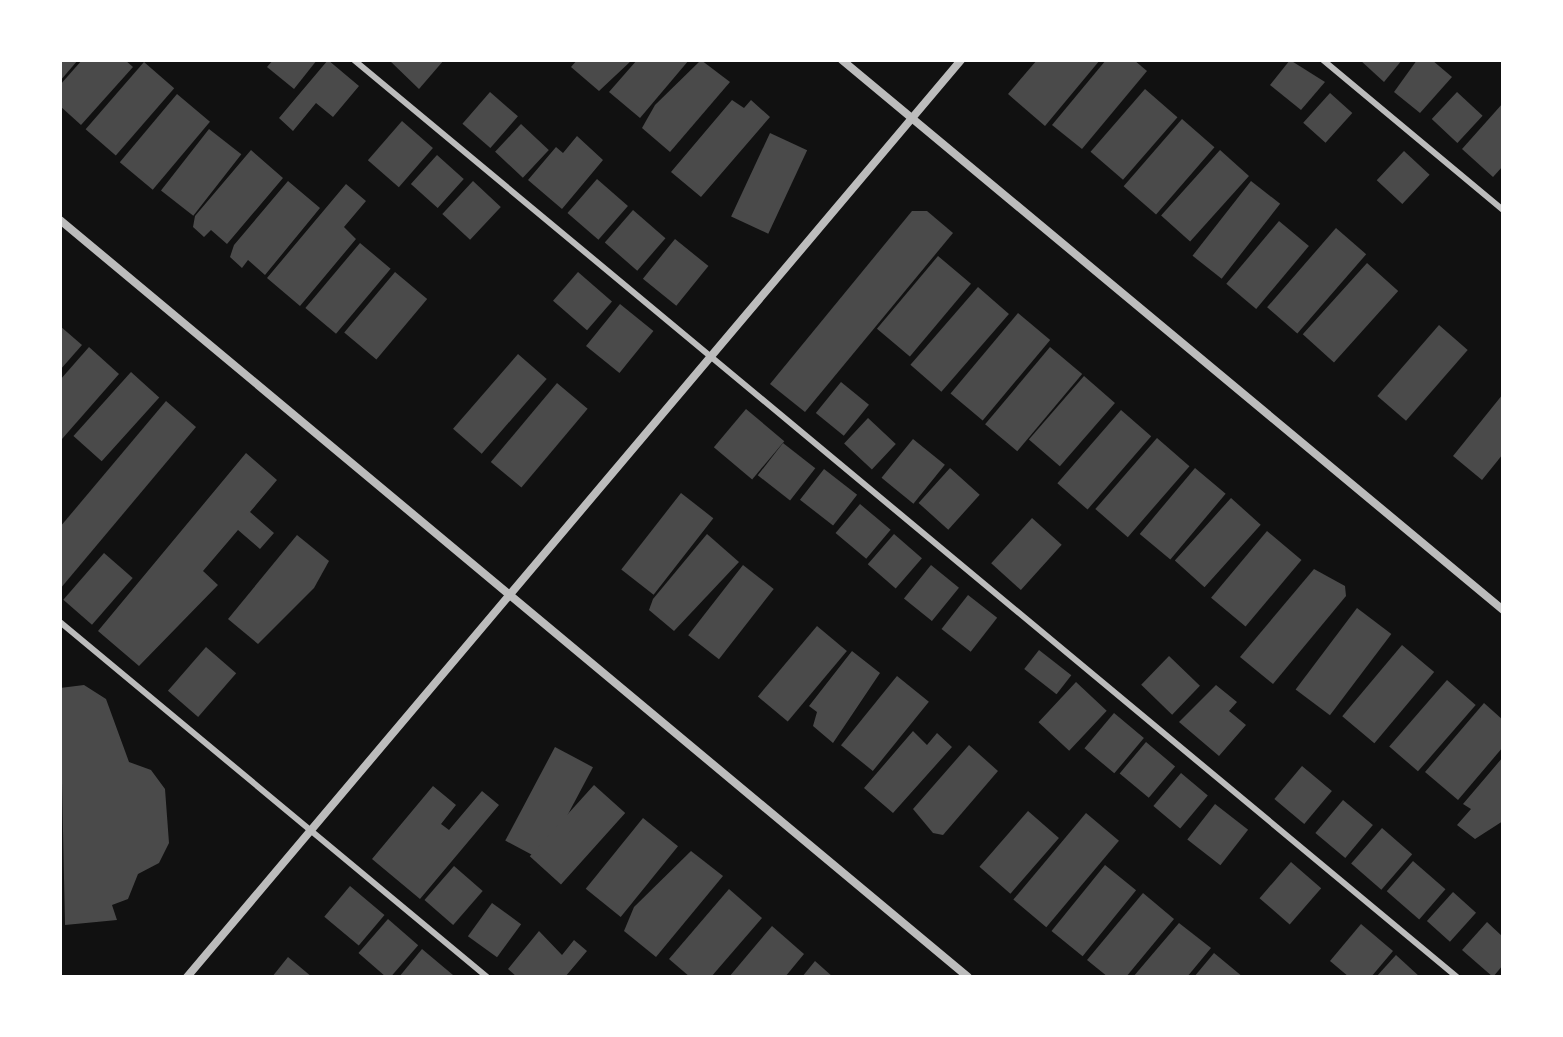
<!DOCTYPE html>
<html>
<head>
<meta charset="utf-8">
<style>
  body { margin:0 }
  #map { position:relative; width:1563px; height:1037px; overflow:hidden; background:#111; font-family:"Sofia Sans Condensed",sans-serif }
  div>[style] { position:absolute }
  .building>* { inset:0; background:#4a4a4a; transform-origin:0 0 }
  .service>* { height:6px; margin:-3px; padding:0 3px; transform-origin:3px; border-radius:3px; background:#bcbcbc }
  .minor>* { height:8px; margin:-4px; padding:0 4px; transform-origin:4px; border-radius:4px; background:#bcbcbc }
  span { translate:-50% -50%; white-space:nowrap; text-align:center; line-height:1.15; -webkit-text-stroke:8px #fff; paint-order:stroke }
  .frame { position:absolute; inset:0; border:62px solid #fff; pointer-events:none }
</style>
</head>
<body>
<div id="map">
  <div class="building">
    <div style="clip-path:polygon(60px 60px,78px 60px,60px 81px)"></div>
    <div style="clip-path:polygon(82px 60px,125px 60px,133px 67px,81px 125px,60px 106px,60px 85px)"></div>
    <div style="clip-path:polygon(273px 60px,317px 60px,294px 89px,267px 67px)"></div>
    <div style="clip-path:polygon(328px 60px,359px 86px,333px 117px,316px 103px,293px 131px,279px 118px)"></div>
    <div style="clip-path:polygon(389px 60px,444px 60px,419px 89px)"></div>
    <div style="clip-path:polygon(577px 60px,632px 60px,599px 91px,571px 67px)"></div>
    <div style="clip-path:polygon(637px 60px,689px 60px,640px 118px,609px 92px)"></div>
    <div style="clip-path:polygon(701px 60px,730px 82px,670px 152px,642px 128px,655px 105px)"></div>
    <div style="clip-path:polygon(1037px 60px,1100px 60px,1045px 126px,1008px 94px)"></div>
    <div style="clip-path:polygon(1106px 60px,1134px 60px,1147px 71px,1082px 149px,1052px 125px)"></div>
    <div style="clip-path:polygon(1290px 60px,1325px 82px,1301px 110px,1270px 85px)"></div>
    <div style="clip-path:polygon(1360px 60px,1402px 60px,1384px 82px)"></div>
    <div style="clip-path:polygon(1417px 60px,1432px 60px,1452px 77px,1420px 113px,1394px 92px)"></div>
    <div style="left:144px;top:62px;width:40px;height:89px;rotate:41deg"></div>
    <div style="left:1145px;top:89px;width:43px;height:83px;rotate:41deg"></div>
    <div style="left:490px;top:92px;width:37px;height:42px;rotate:41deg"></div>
    <div style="left:1457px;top:92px;width:35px;height:37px;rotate:43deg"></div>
    <div style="left:1330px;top:93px;width:30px;height:40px;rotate:42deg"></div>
    <div style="left:177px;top:94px;width:43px;height:89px;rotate:40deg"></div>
    <div style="clip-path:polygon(732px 100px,744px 108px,751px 100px,770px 117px,701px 197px,671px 172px)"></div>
    <div style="clip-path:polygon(1503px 103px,1503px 166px,1493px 177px,1462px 149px)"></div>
    <div style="left:1182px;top:119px;width:43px;height:89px;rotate:41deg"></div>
    <div style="left:402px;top:121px;width:41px;height:52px;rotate:41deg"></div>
    <div style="left:521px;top:124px;width:38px;height:38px;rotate:43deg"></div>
    <div style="left:209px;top:129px;width:41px;height:78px;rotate:38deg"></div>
    <div style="left:770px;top:133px;width:41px;height:92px;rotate:25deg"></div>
    <div style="clip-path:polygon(577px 136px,603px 160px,562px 209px,528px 180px,556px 147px,563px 153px)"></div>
    <div style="clip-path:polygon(251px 150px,283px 178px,227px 244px,211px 230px,204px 237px,193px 227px,195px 216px)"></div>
    <div style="left:1220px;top:150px;width:39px;height:88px;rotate:42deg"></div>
    <div style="left:1404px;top:151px;width:35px;height:40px;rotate:43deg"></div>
    <div style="left:437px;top:155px;width:36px;height:39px;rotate:42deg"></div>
    <div style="left:597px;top:179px;width:41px;height:45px;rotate:41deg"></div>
    <div style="clip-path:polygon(288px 181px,320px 208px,265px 275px,248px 260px,242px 268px,230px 257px,234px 245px)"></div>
    <div style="left:473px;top:181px;width:38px;height:45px;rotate:43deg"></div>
    <div style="left:1251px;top:181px;width:37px;height:95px;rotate:38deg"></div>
    <div style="clip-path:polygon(346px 184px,366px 201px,344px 227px,356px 239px,300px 306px,267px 278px)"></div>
    <div style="left:633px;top:210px;width:43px;height:43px;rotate:41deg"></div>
    <div style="clip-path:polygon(912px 211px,927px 211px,953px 233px,805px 412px,770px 384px)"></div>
    <div style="left:1279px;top:221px;width:39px;height:82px;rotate:40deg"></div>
    <div style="left:1336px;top:228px;width:40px;height:105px;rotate:41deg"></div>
    <div style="left:675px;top:239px;width:43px;height:51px;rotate:39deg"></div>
    <div style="left:360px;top:243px;width:40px;height:85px;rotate:40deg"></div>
    <div style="left:938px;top:256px;width:43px;height:95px;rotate:40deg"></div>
    <div style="left:1367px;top:263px;width:42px;height:96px;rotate:42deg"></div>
    <div style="left:395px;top:272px;width:42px;height:79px;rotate:40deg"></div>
    <div style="left:578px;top:272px;width:45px;height:38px;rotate:41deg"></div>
    <div style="left:978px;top:287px;width:41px;height:103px;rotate:41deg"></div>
    <div style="left:620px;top:304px;width:43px;height:54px;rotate:39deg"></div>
    <div style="left:1018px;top:313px;width:42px;height:105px;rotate:40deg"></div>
    <div style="left:1439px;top:325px;width:38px;height:94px;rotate:41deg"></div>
    <div style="clip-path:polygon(60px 326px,82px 345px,60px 370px)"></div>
    <div style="clip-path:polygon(89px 347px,119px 374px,62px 439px,60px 380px)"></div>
    <div style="left:1050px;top:347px;width:42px;height:101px;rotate:40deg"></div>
    <div style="left:518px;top:354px;width:38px;height:99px;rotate:41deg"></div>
    <div style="left:131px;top:372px;width:38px;height:86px;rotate:42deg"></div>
    <div style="left:1084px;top:376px;width:41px;height:84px;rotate:41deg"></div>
    <div style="left:841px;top:382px;width:36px;height:40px;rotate:39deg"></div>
    <div style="left:557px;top:383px;width:40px;height:103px;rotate:40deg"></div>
    <div style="clip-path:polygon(1503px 394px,1503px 454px,1482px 480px,1453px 456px)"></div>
    <div style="clip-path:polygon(166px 401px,196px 427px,60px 589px,60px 527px)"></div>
    <div style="left:746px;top:409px;width:50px;height:50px;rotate:40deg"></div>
    <div style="left:1121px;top:410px;width:40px;height:97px;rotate:41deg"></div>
    <div style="left:868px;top:418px;width:38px;height:35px;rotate:43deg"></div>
    <div style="left:1157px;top:438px;width:43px;height:94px;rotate:41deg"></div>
    <div style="left:913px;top:439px;width:41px;height:50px;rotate:39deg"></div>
    <div style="left:783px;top:443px;width:41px;height:41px;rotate:38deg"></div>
    <div style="clip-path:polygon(246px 453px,277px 480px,250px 512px,274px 533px,260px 549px,238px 530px,203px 571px,218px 585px,139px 666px,98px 631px)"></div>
    <div style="left:950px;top:468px;width:40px;height:47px;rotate:42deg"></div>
    <div style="left:1195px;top:468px;width:40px;height:86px;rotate:40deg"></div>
    <div style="left:824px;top:469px;width:42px;height:39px;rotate:38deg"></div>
    <div style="left:681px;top:493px;width:41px;height:97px;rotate:38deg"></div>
    <div style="left:1231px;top:498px;width:40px;height:84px;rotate:42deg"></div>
    <div style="left:860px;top:504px;width:40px;height:38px;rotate:40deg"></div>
    <div style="left:1032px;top:518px;width:40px;height:61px;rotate:42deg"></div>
    <div style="left:1267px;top:531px;width:45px;height:87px;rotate:40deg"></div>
    <div style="clip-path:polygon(707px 534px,739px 562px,674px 631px,649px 610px,653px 599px)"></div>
    <div style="left:894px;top:534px;width:37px;height:40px;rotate:41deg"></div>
    <div style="clip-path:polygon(297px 535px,329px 561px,314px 588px,258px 644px,228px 619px)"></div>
    <div style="left:104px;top:553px;width:38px;height:62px;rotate:41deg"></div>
    <div style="left:743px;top:565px;width:39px;height:89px;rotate:38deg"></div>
    <div style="left:931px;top:565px;width:36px;height:43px;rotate:39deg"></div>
    <div style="clip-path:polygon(1314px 569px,1345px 586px,1346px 596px,1273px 684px,1240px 657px)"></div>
    <div style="left:968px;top:595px;width:37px;height:43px;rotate:38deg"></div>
    <div style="left:1357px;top:608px;width:43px;height:102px;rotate:37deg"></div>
    <div style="left:817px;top:626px;width:39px;height:92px;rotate:40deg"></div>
    <div style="left:1402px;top:645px;width:42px;height:93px;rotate:40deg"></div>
    <div style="left:206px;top:647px;width:40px;height:58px;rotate:41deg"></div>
    <div style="left:1039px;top:650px;width:41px;height:24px;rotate:38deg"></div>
    <div style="clip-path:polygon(852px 651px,880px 673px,833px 743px,813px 726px,817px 712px,809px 706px)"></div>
    <div style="left:1169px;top:656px;width:43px;height:40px;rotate:44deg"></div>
    <div style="left:897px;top:676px;width:41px;height:89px;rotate:39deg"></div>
    <div style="left:1447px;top:680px;width:38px;height:88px;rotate:41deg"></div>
    <div style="left:1076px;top:682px;width:42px;height:55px;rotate:43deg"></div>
    <div style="clip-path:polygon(84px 685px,106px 699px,129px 762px,151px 770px,165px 789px,169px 843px,159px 863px,138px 874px,128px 899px,112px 905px,117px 920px,65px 925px,60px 688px)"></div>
    <div style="clip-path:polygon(1216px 685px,1237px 702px,1229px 711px,1246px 725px,1219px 756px,1179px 722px)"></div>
    <div style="clip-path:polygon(1484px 703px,1503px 720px,1503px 747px,1458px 800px,1425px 772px)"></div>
    <div style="left:1114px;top:713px;width:39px;height:46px;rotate:40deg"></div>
    <div style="clip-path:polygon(913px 731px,927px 745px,937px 733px,952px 747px,893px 813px,864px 788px)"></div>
    <div style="left:1146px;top:742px;width:38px;height:41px;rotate:40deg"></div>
    <div style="clip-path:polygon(969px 745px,998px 771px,943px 835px,933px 833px,913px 809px)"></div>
    <div style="left:555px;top:747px;width:43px;height:106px;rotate:28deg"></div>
    <div style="clip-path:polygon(1503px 757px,1503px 821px,1475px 839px,1457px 825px,1471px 809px,1463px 804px)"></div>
    <div style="left:1302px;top:766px;width:39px;height:43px;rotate:40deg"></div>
    <div style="left:1181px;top:773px;width:35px;height:43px;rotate:40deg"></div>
    <div style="left:594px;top:785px;width:42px;height:96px;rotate:42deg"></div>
    <div style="clip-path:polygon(433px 786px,456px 805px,441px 824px,449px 830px,482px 791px,499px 805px,420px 899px,372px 859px)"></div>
    <div style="left:1343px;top:800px;width:39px;height:43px;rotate:40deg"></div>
    <div style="left:1215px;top:804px;width:42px;height:45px;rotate:38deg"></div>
    <div style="left:1028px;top:811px;width:41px;height:74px;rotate:41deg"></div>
    <div style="left:1086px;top:813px;width:43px;height:113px;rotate:40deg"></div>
    <div style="left:643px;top:818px;width:45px;height:91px;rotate:39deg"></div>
    <div style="left:1382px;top:828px;width:40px;height:47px;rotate:41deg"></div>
    <div style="clip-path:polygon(691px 851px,723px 876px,656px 957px,624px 931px,634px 907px)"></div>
    <div style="left:1413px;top:861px;width:43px;height:40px;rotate:41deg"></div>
    <div style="left:1291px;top:862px;width:40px;height:48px;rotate:41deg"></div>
    <div style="left:1105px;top:865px;width:40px;height:85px;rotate:39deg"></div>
    <div style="left:454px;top:866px;width:38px;height:45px;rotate:41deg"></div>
    <div style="left:350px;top:886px;width:45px;height:40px;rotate:40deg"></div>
    <div style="clip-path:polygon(729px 889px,762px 918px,711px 977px,690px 977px,669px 959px)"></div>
    <div style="left:1453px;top:892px;width:31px;height:39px;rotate:42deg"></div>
    <div style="clip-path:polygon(1143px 893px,1174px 919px,1126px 977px,1108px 977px,1087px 960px)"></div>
    <div style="left:492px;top:903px;width:36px;height:41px;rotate:36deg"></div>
    <div style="left:388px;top:919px;width:40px;height:45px;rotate:41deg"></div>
    <div style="clip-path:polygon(1487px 922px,1503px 937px,1503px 965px,1493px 977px,1462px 950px)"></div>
    <div style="clip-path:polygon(1179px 923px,1211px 948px,1187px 977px,1133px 977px)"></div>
    <div style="clip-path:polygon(1361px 924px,1393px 951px,1371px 977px,1349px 977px,1330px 961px)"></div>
    <div style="clip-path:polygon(772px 926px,804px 954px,785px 977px,729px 977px)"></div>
    <div style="clip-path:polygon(539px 931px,562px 955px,574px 940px,587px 951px,565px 977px,517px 977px,508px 969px)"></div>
    <div style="clip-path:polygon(422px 949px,453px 975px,452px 977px,399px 977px)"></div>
    <div style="clip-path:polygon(1214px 953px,1243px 977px,1194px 977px)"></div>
    <div style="clip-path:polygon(1396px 955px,1420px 977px,1376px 977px)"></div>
    <div style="clip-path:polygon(288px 957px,312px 977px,272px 977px)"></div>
    <div style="clip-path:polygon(815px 961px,833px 977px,802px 977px)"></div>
  </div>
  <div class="service">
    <div style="left:354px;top:60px;width:1434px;rotate:39.74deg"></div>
    <div style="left:1323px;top:60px;width:234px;rotate:39.8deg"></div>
    <div style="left:60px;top:622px;width:555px;rotate:39.74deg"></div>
  </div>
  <div class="minor">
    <div style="left:842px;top:60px;width:860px;rotate:39.76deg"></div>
    <div style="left:60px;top:220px;width:1182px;rotate:39.82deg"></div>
    <div style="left:187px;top:977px;width:1200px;rotate:-49.83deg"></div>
  </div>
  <div class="frame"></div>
</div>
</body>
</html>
